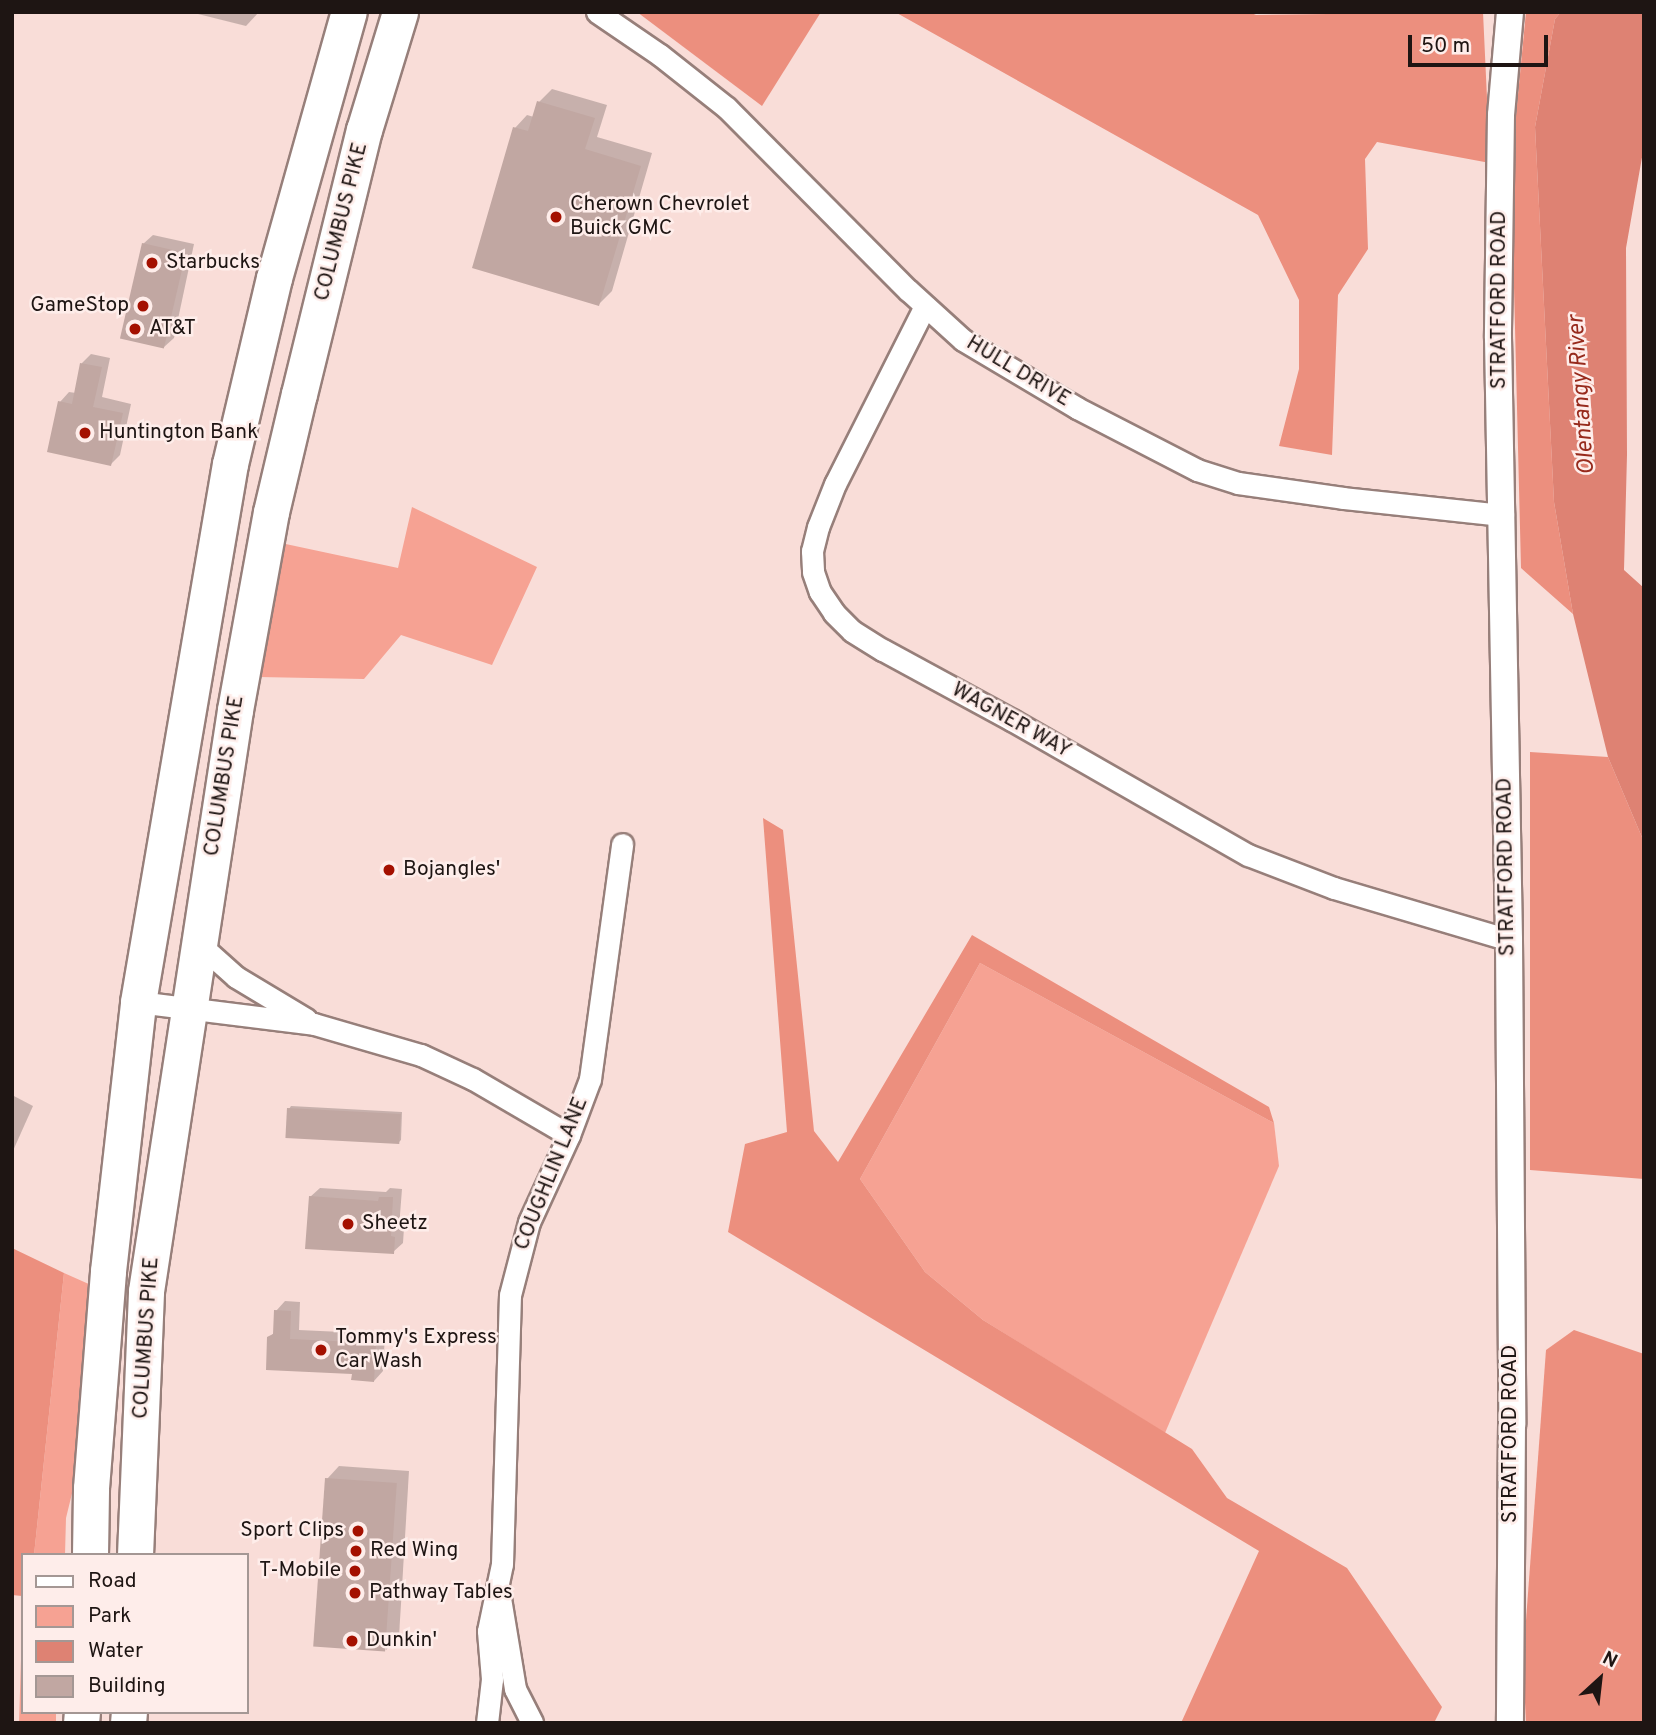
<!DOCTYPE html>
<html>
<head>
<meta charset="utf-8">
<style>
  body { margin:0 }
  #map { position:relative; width:1656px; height:1735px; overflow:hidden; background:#f9ddd8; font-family:Overpass,sans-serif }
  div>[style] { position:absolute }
  .green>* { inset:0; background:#f6a293 }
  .forest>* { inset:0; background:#ec8f7e }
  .water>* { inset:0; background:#de8273 }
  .shadow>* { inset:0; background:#0003 }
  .building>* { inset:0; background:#c1a7a2; transform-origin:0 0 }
  .roads { filter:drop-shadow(2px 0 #977f7a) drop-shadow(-2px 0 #977f7a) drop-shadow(0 2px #977f7a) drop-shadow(0 -2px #977f7a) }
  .minor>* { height:21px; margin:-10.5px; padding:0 10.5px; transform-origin:10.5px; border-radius:10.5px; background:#fff }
  .tertiary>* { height:26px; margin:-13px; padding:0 13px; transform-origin:13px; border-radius:13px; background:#fff }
  .trunk>* { height:35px; margin:-17.5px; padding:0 17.5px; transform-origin:17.5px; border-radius:17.5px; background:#fff }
  .dots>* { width:19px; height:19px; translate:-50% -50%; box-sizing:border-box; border:4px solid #feedea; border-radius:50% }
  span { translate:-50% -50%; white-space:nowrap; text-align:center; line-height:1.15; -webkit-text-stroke:5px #feedea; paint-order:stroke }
  .poi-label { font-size:21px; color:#1e1513 }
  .left { translate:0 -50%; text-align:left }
  .right { translate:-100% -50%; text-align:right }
  .street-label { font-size:21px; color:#1e1513 }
  .water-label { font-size:23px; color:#972a1c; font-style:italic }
  .frame { position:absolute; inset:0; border:14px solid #1e1513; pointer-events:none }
  .legend { position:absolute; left:21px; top:1553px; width:228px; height:161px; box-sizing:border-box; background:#feedea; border:2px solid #a49794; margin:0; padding:9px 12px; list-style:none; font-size:21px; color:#1e1513 }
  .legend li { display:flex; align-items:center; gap:14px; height:35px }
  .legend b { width:35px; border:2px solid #a49794 }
  .north { position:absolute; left:1565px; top:1644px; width:70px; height:70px; -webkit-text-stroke:5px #feedea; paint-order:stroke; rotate:27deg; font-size:19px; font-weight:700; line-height:28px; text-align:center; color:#1e1513 }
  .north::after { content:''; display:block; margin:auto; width:24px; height:32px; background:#1e1513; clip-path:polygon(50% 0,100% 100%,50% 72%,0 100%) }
  .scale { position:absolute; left:1408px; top:35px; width:140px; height:32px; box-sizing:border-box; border:4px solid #1e1513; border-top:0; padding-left:9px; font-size:21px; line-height:24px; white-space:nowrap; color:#1e1513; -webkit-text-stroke:5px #feedea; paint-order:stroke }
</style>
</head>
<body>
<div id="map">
  <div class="green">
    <div style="clip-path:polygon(412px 507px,537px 567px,492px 665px,401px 635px,364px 679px,259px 677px,281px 543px,398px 568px)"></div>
    <div style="clip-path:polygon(980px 963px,1274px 1123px,1279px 1166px,1165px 1433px,983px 1320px,925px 1272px,860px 1179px)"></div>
    <div style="clip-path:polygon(64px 1273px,91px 1285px,77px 1473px,66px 1518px,65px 1555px,34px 1555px)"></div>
    <div style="clip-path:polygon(23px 1595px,23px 1712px,56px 1712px,56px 1723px,19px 1723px)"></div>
  </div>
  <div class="forest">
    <div style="clip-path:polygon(637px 12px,821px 12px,762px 106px)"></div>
    <div style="clip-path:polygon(895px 12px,1249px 12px,1256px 15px,1483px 12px,1490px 163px,1377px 142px,1365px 159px,1368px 249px,1338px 295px,1332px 455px,1279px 446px,1299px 369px,1299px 300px,1258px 215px)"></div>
    <div style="clip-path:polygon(1526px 12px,1561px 12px,1555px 19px,1535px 127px,1554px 502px,1573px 614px,1521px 568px,1511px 167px)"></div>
    <div style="clip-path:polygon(1530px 752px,1608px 757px,1644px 842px,1644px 1179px,1530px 1170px)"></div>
    <div style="clip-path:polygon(763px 818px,783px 830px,814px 1131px,838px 1162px,972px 935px,1269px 1107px,1274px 1123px,980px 963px,860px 1179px,925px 1272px,983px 1320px,1192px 1449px,1227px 1498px,1347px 1568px,1442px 1707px,1434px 1723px,1181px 1723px,1259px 1551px,728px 1232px,745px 1144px,787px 1132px)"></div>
    <div style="clip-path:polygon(12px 1248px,64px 1273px,34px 1555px,23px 1555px,22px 1596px,12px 1595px)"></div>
    <div style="clip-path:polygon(1574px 1330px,1644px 1354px,1644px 1723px,1526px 1723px,1523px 1661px,1546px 1350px)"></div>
  </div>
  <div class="water">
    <div style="clip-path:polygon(1561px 12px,1644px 12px,1644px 146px,1626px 248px,1627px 455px,1624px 570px,1644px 588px,1644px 842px,1608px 757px,1573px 614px,1554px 502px,1535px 127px,1555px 19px)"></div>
  </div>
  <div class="shadow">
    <div style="clip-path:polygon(190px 12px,259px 12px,246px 26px)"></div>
    <div style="clip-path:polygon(552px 89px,607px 105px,597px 137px,652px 153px,612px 291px,599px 304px,515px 128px,527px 115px,534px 117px,539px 102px)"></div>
    <div style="clip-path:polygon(153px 235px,194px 244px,174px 338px,164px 347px,143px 244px)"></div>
    <div style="clip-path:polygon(91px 354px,110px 358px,102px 397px,131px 404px,120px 455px,111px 464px,60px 402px,69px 392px,76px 393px,82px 363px)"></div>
    <div style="clip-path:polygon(12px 1095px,33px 1106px,12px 1153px)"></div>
    <div style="clip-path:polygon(291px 1106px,402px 1112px,401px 1140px,398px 1143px,289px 1109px)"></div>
    <div style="clip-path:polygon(320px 1188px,386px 1192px,390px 1188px,402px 1189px,399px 1228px,404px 1228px,403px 1243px,393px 1252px,310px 1197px)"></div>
    <div style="clip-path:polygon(285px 1301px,300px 1302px,299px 1330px,385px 1334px,383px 1371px,374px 1381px,269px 1338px,275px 1332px,276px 1311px)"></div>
    <div style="clip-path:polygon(339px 1466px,409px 1471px,399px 1637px,386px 1650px,327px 1479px)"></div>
  </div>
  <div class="building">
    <div style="clip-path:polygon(537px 101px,595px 118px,585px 149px,641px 166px,599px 306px,472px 268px,513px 127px,528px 131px)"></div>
    <div style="left:142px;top:243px;width:45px;height:98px;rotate:13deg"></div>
    <div style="clip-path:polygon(80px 363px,102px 367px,93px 407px,123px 413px,111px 466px,47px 452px,58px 401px,72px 404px)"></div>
    <div style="left:287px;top:1108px;width:114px;height:30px;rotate:3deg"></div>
    <div style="clip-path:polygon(309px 1196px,378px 1201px,379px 1197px,393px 1197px,391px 1236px,395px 1237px,394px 1254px,305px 1249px)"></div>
    <div style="clip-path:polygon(274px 1310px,291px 1311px,290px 1339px,376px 1343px,374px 1382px,351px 1380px,352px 1374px,266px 1370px,267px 1337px,273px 1334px)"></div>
    <div style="left:325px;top:1478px;width:72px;height:169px;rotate:4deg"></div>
  </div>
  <div class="roads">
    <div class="minor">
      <div style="left:597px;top:12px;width:76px;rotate:34.3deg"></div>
      <div style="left:660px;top:55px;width:85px;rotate:38.3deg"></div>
      <div style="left:727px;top:108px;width:257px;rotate:45.2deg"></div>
      <div style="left:908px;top:290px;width:74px;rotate:42.3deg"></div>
      <div style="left:963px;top:340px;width:133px;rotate:30.8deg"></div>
      <div style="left:1077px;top:408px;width:135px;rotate:27.3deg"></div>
      <div style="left:1197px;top:470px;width:43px;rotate:17.6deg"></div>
      <div style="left:1238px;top:483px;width:106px;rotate:8.1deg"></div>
      <div style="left:1343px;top:498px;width:161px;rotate:6.1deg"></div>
      <div style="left:925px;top:306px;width:199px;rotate:116.8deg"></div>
      <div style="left:835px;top:484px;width:46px;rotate:111.6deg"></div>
      <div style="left:818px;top:527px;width:25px;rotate:104deg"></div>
      <div style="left:812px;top:551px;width:21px;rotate:87deg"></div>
      <div style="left:813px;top:572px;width:21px;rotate:71deg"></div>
      <div style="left:820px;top:592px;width:25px;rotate:56deg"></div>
      <div style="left:834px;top:613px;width:25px;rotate:45deg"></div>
      <div style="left:852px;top:631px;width:36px;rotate:32deg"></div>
      <div style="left:883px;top:650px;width:147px;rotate:28.5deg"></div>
      <div style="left:1012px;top:720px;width:272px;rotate:29.8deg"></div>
      <div style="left:1248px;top:855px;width:92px;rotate:21deg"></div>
      <div style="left:1334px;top:888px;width:183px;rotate:16.5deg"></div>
      <div style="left:198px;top:943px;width:51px;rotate:41.8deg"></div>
      <div style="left:236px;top:977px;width:82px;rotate:31deg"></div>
      <div style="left:138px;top:1002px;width:177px;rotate:7.1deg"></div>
      <div style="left:314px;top:1024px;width:111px;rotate:16.2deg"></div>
      <div style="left:421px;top:1055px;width:57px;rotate:24.8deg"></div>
      <div style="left:473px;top:1079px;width:111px;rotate:30.3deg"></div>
      <div style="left:500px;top:1598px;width:92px;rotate:80.6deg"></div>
      <div style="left:515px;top:1689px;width:38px;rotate:63deg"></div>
      <div style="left:487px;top:1723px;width:44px;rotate:-83.5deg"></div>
      <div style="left:492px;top:1679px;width:48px;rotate:-94.8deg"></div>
      <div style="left:488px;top:1631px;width:68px;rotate:-78.2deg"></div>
      <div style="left:502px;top:1564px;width:269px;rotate:-88.3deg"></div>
      <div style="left:510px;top:1295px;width:75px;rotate:-75.4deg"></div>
      <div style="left:529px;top:1222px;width:96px;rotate:-65.3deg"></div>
      <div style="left:569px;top:1135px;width:60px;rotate:-69.4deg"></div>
      <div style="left:590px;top:1079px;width:237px;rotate:-82.2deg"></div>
    </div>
    <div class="tertiary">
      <div style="left:1510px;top:12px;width:103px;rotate:95deg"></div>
      <div style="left:1501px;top:115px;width:223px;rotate:90.8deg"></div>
      <div style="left:1498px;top:338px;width:602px;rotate:88.95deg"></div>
      <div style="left:1509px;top:940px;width:484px;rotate:89.6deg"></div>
      <div style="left:1512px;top:1424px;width:299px;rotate:90.4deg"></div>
    </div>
    <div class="trunk">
      <div style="left:90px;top:1555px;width:67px;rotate:-89.1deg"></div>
      <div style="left:91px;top:1488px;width:218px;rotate:-85.5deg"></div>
      <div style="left:108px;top:1271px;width:271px;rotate:-83.6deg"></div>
      <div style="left:138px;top:1002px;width:546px;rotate:-80.3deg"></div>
      <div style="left:230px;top:464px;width:191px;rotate:-76.7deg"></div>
      <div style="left:274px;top:278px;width:276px;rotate:-74.3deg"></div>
      <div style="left:135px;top:1555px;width:264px;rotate:-87.6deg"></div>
      <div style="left:146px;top:1291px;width:588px;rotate:-81.29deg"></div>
      <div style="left:235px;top:710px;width:201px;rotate:-79.7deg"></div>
      <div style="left:271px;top:512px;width:121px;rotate:-76.7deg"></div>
      <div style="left:299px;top:394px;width:272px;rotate:-76.2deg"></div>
      <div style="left:364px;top:130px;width:123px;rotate:-73deg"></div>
      <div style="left:81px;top:1723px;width:11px;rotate:-85deg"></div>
      <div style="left:128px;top:1723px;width:11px;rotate:-85deg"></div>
    </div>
  </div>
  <div class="dots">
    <div style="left:556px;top:217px;background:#a41000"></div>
    <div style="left:152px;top:263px;background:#a41000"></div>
    <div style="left:143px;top:306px;background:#a41000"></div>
    <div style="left:135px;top:329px;background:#a41000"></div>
    <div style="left:85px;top:433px;background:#a41000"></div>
    <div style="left:389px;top:870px;background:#a41000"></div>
    <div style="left:348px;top:1224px;background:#a41000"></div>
    <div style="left:321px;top:1350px;background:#a41000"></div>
    <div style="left:358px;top:1531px;background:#a41000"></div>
    <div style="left:356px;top:1551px;background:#a41000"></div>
    <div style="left:355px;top:1571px;background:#a41000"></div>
    <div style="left:355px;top:1593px;background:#a41000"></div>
    <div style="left:352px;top:1641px;background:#a41000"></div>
  </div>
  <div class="poi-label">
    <span class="left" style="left:570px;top:217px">Cherown Chevrolet<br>Buick GMC</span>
    <span class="left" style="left:166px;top:263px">Starbucks</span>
    <span class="right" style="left:129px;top:306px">GameStop</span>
    <span class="left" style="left:149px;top:329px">AT&amp;T</span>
    <span class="left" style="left:99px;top:433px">Huntington Bank</span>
    <span class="left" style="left:403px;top:870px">Bojangles'</span>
    <span class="left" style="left:362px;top:1224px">Sheetz</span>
    <span class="left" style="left:335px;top:1350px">Tommy's Express<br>Car Wash</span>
    <span class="right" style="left:344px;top:1531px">Sport Clips</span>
    <span class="left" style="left:370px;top:1551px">Red Wing</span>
    <span class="right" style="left:341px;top:1571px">T-Mobile</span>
    <span class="left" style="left:369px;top:1593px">Pathway Tables</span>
    <span class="left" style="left:366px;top:1641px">Dunkin'</span>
  </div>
  <div class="street-label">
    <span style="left:342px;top:222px;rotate:-76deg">COLUMBUS PIKE</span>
    <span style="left:1500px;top:300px;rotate:-90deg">STRATFORD ROAD</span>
    <span style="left:1018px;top:372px;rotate:31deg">HULL DRIVE</span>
    <span style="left:1011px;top:721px;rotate:29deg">WAGNER WAY</span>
    <span style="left:225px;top:776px;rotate:-81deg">COLUMBUS PIKE</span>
    <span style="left:1507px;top:867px;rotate:-91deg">STRATFORD ROAD</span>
    <span style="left:552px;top:1174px;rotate:-68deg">COUGHLIN LANE</span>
    <span style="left:147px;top:1338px;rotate:-86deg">COLUMBUS PIKE</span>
    <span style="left:1511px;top:1434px;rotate:-90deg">STRATFORD ROAD</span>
  </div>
  <div class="water-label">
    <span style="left:1583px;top:395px;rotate:-94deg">Olentangy River</span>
  </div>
  <div class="frame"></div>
  <ul class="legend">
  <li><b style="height:9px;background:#fff"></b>Road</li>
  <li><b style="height:19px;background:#f6a293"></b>Park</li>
  <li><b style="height:19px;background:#de8273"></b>Water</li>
  <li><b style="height:19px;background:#c1a7a2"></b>Building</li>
  </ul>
  <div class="north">N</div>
  <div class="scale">50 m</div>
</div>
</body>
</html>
